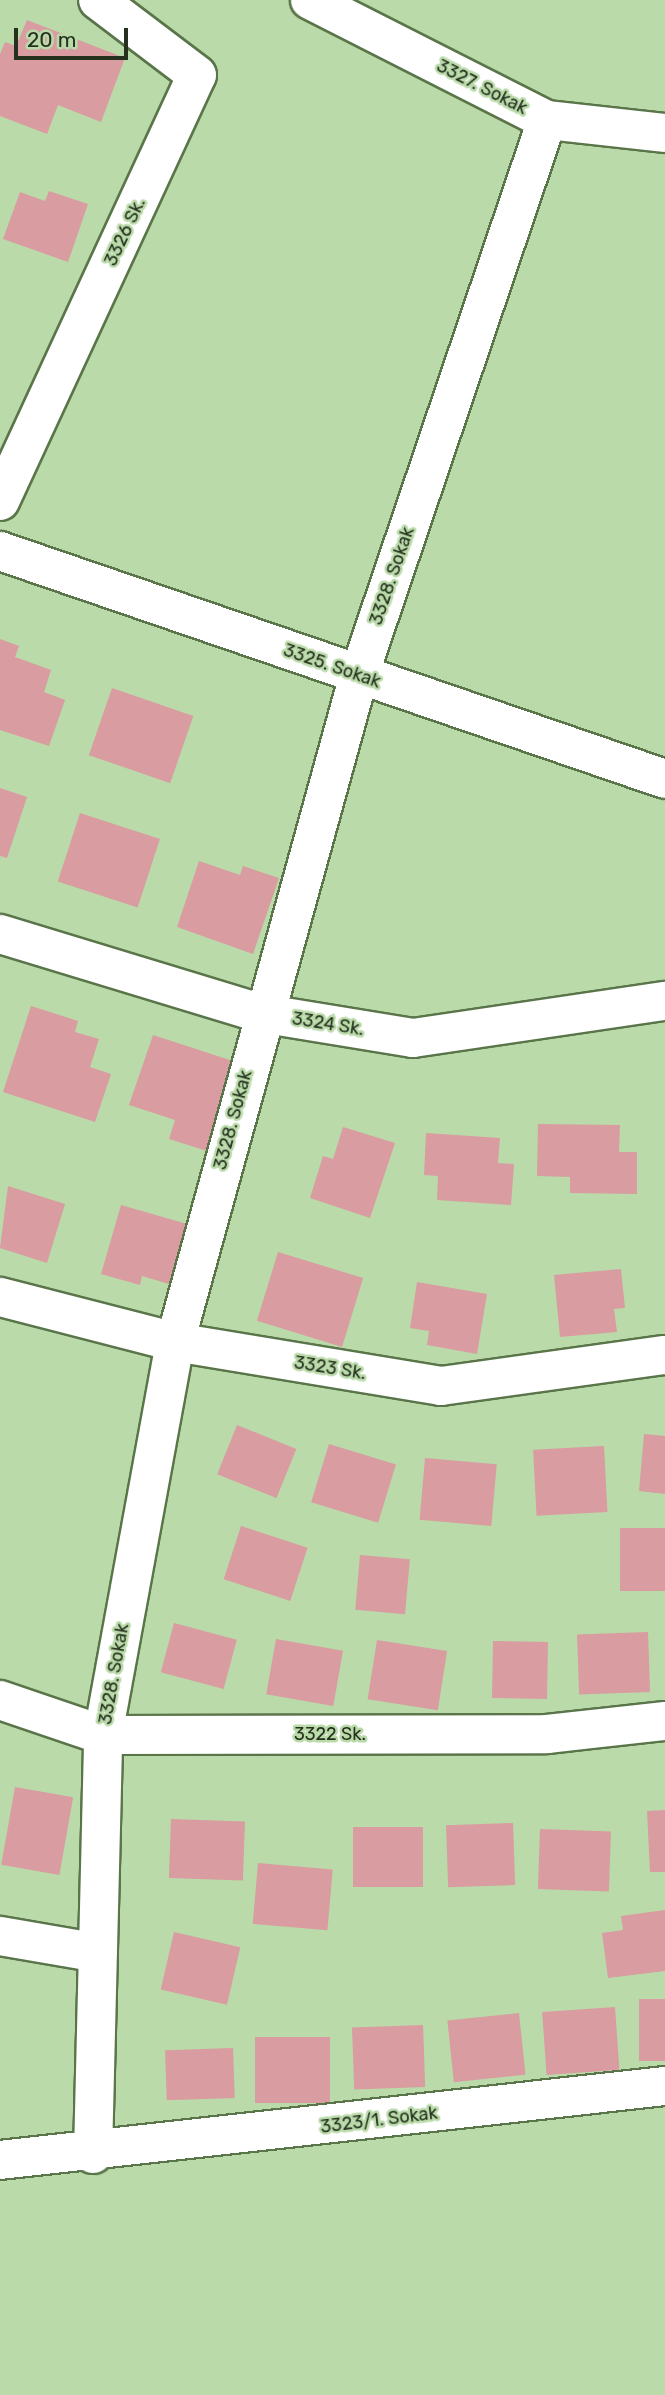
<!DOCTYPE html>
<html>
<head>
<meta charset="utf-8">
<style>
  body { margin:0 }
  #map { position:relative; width:665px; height:2395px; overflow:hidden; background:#badaaa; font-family:Rubik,sans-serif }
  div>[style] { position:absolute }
  .building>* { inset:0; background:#d99ca0; transform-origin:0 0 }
  .roads { filter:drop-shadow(2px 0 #597549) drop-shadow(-2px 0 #597549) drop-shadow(0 2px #597549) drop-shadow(0 -2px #597549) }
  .minor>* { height:38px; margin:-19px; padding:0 19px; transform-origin:19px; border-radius:19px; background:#fff }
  span { translate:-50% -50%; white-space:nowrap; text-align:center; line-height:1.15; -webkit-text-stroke:5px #badaaa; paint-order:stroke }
  .street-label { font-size:18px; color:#25311e }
  .scale { position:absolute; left:14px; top:28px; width:114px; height:32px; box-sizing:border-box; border:4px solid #25311e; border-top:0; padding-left:9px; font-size:21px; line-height:24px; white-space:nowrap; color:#25311e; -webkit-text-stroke:5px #badaaa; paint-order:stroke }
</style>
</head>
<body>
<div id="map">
  <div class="building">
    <div style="clip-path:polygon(27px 20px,125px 58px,101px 122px,58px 105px,47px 134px,0 116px,0 54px,5px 42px,16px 46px)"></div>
    <div style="clip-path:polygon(49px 191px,88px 204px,68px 262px,3px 239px,20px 192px,45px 201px)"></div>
    <div style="clip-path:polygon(0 639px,19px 646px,15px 657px,51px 670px,44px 692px,65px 700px,49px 746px,0 730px)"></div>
    <div style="left:112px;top:688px;width:86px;height:71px;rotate:19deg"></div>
    <div style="clip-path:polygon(0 788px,27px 797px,7px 858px,0 856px)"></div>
    <div style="left:80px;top:813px;width:84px;height:72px;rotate:18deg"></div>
    <div style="clip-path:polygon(199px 861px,240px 875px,243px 866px,279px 878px,253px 954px,177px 927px)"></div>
    <div style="clip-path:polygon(31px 1006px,78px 1021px,75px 1032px,99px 1039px,90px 1067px,111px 1074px,95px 1122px,3px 1092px)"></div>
    <div style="clip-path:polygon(153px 1035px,236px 1062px,207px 1151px,169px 1139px,175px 1120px,129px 1105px)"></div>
    <div style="clip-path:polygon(538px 1124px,620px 1125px,619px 1152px,637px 1152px,637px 1194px,570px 1193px,570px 1177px,537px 1176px)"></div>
    <div style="clip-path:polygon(343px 1127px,395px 1143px,370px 1218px,310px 1198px,323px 1156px,333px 1159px)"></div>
    <div style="clip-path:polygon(426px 1133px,500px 1138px,498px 1163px,514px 1164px,511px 1205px,437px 1200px,438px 1176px,424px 1175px)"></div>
    <div style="clip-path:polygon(8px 1186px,65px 1204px,47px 1263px,0 1248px)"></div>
    <div style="clip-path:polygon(121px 1205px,187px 1224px,169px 1284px,142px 1276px,140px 1285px,101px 1274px)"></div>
    <div style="left:278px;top:1252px;width:89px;height:72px;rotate:17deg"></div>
    <div style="clip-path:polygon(621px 1269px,625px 1308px,614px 1309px,617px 1332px,560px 1337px,554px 1275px)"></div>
    <div style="clip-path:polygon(417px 1282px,487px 1294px,477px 1354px,427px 1345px,429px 1331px,410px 1328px)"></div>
    <div style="left:237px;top:1425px;width:64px;height:53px;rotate:22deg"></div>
    <div style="clip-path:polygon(644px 1434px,665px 1436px,665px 1494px,639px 1491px)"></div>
    <div style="left:329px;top:1444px;width:70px;height:61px;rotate:17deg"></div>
    <div style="left:604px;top:1446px;width:66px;height:71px;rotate:87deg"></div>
    <div style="left:425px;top:1458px;width:72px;height:62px;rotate:5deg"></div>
    <div style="left:241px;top:1526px;width:70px;height:56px;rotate:18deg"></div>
    <div style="left:665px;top:1528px;width:63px;height:45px;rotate:90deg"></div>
    <div style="left:360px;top:1555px;width:50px;height:55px;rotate:5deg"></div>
    <div style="left:174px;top:1623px;width:65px;height:51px;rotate:15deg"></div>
    <div style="left:648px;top:1632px;width:60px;height:71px;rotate:88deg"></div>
    <div style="left:276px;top:1639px;width:68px;height:56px;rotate:10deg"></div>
    <div style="left:377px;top:1640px;width:71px;height:60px;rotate:9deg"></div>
    <div style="left:493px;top:1641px;width:55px;height:57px;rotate:1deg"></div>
    <div style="left:15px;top:1787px;width:59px;height:79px;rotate:10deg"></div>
    <div style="clip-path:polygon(665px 1810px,665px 1872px,650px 1872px,647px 1811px)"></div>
    <div style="left:171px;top:1819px;width:74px;height:59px;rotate:2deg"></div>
    <div style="left:513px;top:1823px;width:62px;height:67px;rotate:88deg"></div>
    <div style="left:353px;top:1827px;width:70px;height:60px"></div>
    <div style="left:540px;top:1829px;width:71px;height:60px;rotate:2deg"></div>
    <div style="left:258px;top:1863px;width:75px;height:61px;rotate:5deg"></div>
    <div style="clip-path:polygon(665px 1910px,665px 1971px,608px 1978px,602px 1933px,623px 1930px,621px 1916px)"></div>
    <div style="left:174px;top:1932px;width:68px;height:59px;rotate:13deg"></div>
    <div style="left:665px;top:1999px;width:62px;height:26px;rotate:90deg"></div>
    <div style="left:615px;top:2007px;width:63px;height:73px;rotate:86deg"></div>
    <div style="left:519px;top:2013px;width:62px;height:72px;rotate:84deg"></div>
    <div style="left:423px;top:2025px;width:62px;height:71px;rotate:88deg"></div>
    <div style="left:255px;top:2037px;width:75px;height:66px"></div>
    <div style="left:233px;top:2048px;width:50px;height:68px;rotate:88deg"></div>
  </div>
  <div class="roads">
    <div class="minor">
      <div style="left:310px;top:0;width:266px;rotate:26.9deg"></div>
      <div style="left:547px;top:120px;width:119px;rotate:6.3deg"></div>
      <div style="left:0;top:501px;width:469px;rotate:-65.2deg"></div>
      <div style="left:197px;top:75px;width:124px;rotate:-142.9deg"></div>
      <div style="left:0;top:551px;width:703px;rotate:18.92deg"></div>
      <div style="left:0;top:934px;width:272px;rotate:16.9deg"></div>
      <div style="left:260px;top:1013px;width:155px;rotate:9.3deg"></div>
      <div style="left:413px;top:1038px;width:255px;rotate:-8.4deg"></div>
      <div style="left:0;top:1297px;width:181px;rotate:14.4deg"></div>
      <div style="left:175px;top:1342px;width:270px;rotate:9.4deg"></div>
      <div style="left:441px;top:1386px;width:226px;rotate:-7.9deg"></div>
      <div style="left:0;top:1700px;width:109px;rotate:18.8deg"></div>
      <div style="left:103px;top:1735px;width:444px;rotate:-0.1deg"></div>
      <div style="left:547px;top:1734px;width:119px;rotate:-6.3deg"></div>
      <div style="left:0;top:1936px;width:99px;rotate:9.8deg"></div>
      <div style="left:93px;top:2154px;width:419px;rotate:-88.6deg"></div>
      <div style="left:103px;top:1735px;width:400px;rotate:-79.6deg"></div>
      <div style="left:175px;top:1342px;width:692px;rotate:-74.58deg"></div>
      <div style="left:359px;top:675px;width:586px;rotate:-71.29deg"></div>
      <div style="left:0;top:2160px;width:669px;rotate:-6.35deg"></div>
    </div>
  </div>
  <div class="street-label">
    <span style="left:482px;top:87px;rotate:27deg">3327. Sokak</span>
    <span style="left:125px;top:232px;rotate:-65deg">3326 Sk.</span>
    <span style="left:392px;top:576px;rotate:-71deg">3328. Sokak</span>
    <span style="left:332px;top:666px;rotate:19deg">3325. Sokak</span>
    <span style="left:328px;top:1024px;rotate:9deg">3324 Sk.</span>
    <span style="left:233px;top:1120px;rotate:-75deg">3328. Sokak</span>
    <span style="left:330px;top:1368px;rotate:9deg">3323 Sk.</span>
    <span style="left:114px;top:1674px;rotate:-80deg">3328. Sokak</span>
    <span style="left:330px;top:1734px">3322 Sk.</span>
    <span style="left:379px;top:2120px;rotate:-7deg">3323/1. Sokak</span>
  </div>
  <div class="scale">20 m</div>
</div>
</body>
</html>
